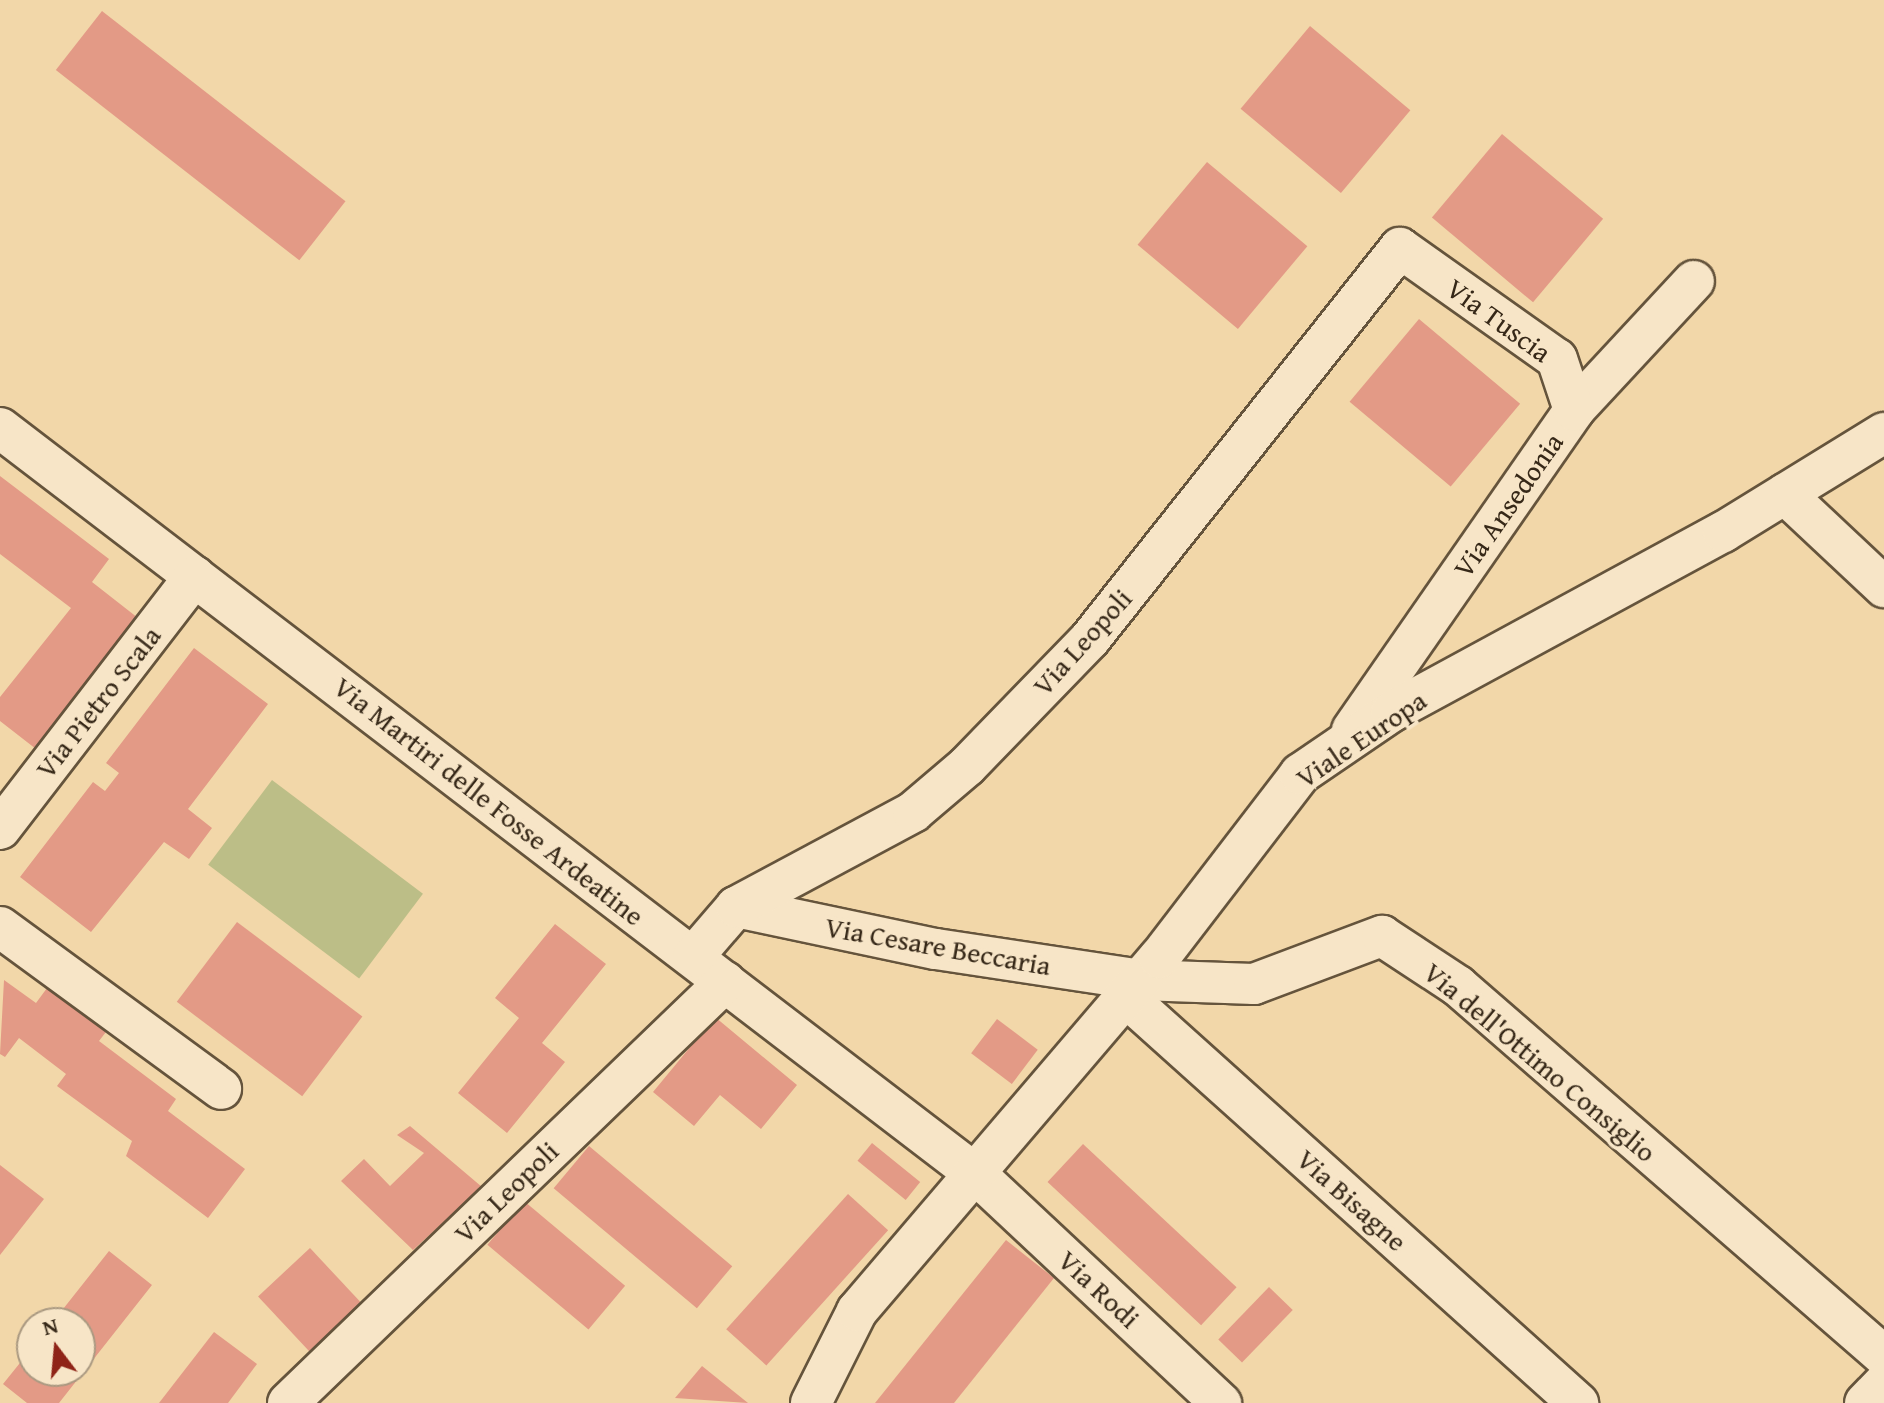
<!DOCTYPE html>
<html>
<head>
<meta charset="utf-8">
<style>
  body { margin:0 }
  #map { position:relative; width:1884px; height:1403px; overflow:hidden; background:#f2d7a9; font-family:"Gentium Book Plus",serif }
  div>[style] { position:absolute }
  .green>* { inset:0; background:#bcbe87; transform-origin:0 0 }
  .building>* { inset:0; background:#e39a86; transform-origin:0 0 }
  .roads { filter:drop-shadow(2px 0 #65543c) drop-shadow(-2px 0 #65543c) drop-shadow(0 2px #65543c) drop-shadow(0 -2px #65543c) }
  .minor>* { height:40px; margin:-20px; padding:0 20px; transform-origin:20px; border-radius:20px; background:#f7e5c7 }
  span { translate:-50% -50%; white-space:nowrap; text-align:center; line-height:1.15; -webkit-text-stroke:7px #f7e5c7; paint-order:stroke }
  .street-label { font-size:28px; color:#362818 }
  .north { position:absolute; left:16px; top:1307px; width:80px; height:80px; box-sizing:border-box; background:#f7e5c7; border:2px solid #aa9981; border-radius:50%; rotate:344deg; font-size:22px; font-weight:700; line-height:32px; text-align:center; color:#362818 }
  .north::after { content:''; display:block; margin:auto; width:28px; height:36px; background:#8f2418; clip-path:polygon(50% 0,100% 100%,50% 72%,0 100%) }
</style>
</head>
<body>
<div id="map">
  <div class="green">
    <div style="left:272px;top:780px;width:189px;height:106px;rotate:37deg"></div>
  </div>
  <div class="building">
    <div style="left:102px;top:11px;width:309px;height:75px;rotate:38deg"></div>
    <div style="left:1310px;top:26px;width:131px;height:108px;rotate:40deg"></div>
    <div style="left:1502px;top:134px;width:132px;height:109px;rotate:40deg"></div>
    <div style="left:1207px;top:162px;width:131px;height:108px;rotate:40deg"></div>
    <div style="left:1419px;top:319px;width:132px;height:108px;rotate:40deg"></div>
    <div style="clip-path:polygon(0 476px,109px 559px,92px 582px,138px 618px,36px 749px,0 721px,0 697px,71px 608px,0 554px)"></div>
    <div style="clip-path:polygon(194px 648px,268px 704px,188px 809px,212px 828px,189px 859px,164px 842px,91px 932px,20px 877px,93px 782px,105px 791px,119px 773px,106px 763px)"></div>
    <div style="left:237px;top:922px;width:157px;height:100px;rotate:37deg"></div>
    <div style="clip-path:polygon(555px 924px,606px 964px,542px 1043px,565px 1062px,507px 1133px,458px 1093px,519px 1018px,495px 998px)"></div>
    <div style="clip-path:polygon(4px 980px,36px 1003px,50px 984px,109px 1028px,99px 1041px,176px 1099px,168px 1111px,245px 1169px,208px 1218px,126px 1156px,132px 1141px,57px 1086px,66px 1074px,19px 1038px,5px 1057px,0 1054px)"></div>
    <div style="clip-path:polygon(715px 1017px,797px 1085px,761px 1129px,720px 1095px,694px 1126px,653px 1092px)"></div>
    <div style="left:997px;top:1019px;width:51px;height:43px;rotate:37deg"></div>
    <div style="clip-path:polygon(410px 1126px,482px 1187px,413px 1250px,341px 1181px,364px 1159px,390px 1186px,424px 1153px,397px 1135px)"></div>
    <div style="left:872px;top:1143px;width:62px;height:23px;rotate:39deg"></div>
    <div style="left:1083px;top:1144px;width:210px;height:52px;rotate:43deg"></div>
    <div style="left:589px;top:1146px;width:187px;height:55px;rotate:40deg"></div>
    <div style="clip-path:polygon(0 1165px,44px 1199px,0 1255px)"></div>
    <div style="left:848px;top:1194px;width:54px;height:182px;rotate:42deg"></div>
    <div style="left:524px;top:1201px;width:132px;height:57px;rotate:40deg"></div>
    <div style="clip-path:polygon(1006px 1240px,1054px 1278px,954px 1403px,875px 1403px)"></div>
    <div style="left:310px;top:1248px;width:76px;height:71px;rotate:47deg"></div>
    <div style="clip-path:polygon(109px 1251px,152px 1285px,59px 1403px,27px 1403px,3px 1384px,32px 1348px,32px 1371px,80px 1371px,80px 1323px,52px 1323px)"></div>
    <div style="left:1269px;top:1287px;width:33px;height:73px;rotate:44deg"></div>
    <div style="clip-path:polygon(214px 1332px,257px 1364px,228px 1403px,159px 1403px)"></div>
    <div style="clip-path:polygon(702px 1366px,748px 1403px,675px 1398px)"></div>
  </div>
  <div class="roads">
    <div class="minor">
      <div style="left:0;top:428px;width:1231px;rotate:37.41deg"></div>
      <div style="left:978px;top:1176px;width:333px;rotate:43.1deg"></div>
      <div style="left:1785px;top:494px;width:136px;rotate:43.2deg"></div>
      <div style="left:1352px;top:730px;width:389px;rotate:-55.2deg"></div>
      <div style="left:1574px;top:410px;width:176px;rotate:-47.1deg"></div>
      <div style="left:0;top:829px;width:319px;rotate:-52.4deg"></div>
      <div style="left:736px;top:907px;width:204px;rotate:11.9deg"></div>
      <div style="left:936px;top:949px;width:206px;rotate:8.6deg"></div>
      <div style="left:1140px;top:980px;width:114px;rotate:2deg"></div>
      <div style="left:1254px;top:984px;width:137px;rotate:-20.6deg"></div>
      <div style="left:1382px;top:936px;width:91px;rotate:33.3deg"></div>
      <div style="left:1458px;top:986px;width:564px;rotate:40.98deg"></div>
      <div style="left:0;top:927px;width:274px;rotate:36.2deg"></div>
      <div style="left:693px;top:957px;width:66px;rotate:-49.3deg"></div>
      <div style="left:736px;top:907px;width:201px;rotate:-28.2deg"></div>
      <div style="left:913px;top:812px;width:71px;rotate:-40.4deg"></div>
      <div style="left:967px;top:766px;width:177px;rotate:-45.9deg"></div>
      <div style="left:1090px;top:639px;width:499px;rotate:-51.6deg"></div>
      <div style="left:1400px;top:248px;width:192px;rotate:35.3deg"></div>
      <div style="left:1557px;top:359px;width:54px;rotate:71.6deg"></div>
      <div style="left:1126px;top:997px;width:608px;rotate:41.93deg"></div>
      <div style="left:288px;top:1403px;width:607px;rotate:-43.93deg"></div>
      <div style="left:811px;top:1403px;width:103px;rotate:-63.4deg"></div>
      <div style="left:857px;top:1311px;width:465px;rotate:-49.5deg"></div>
      <div style="left:1159px;top:958px;width:232px;rotate:-52.5deg"></div>
      <div style="left:1300px;top:774px;width:110px;rotate:-34.3deg"></div>
      <div style="left:1391px;top:712px;width:378px;rotate:-28.5deg"></div>
      <div style="left:1723px;top:532px;width:189px;rotate:-31.6deg"></div>
      <div style="left:1865px;top:1403px;width:28px;rotate:-46deg"></div>
    </div>
  </div>
  <div class="street-label">
    <span style="left:1499px;top:320px;rotate:36deg">Via Tuscia</span>
    <span style="left:1508px;top:505px;rotate:-55deg">Via Ansedonia</span>
    <span style="left:1082px;top:642px;rotate:-48deg">Via Leopoli</span>
    <span style="left:98px;top:702px;rotate:-52deg">Via Pietro Scala</span>
    <span style="left:1361px;top:739px;rotate:-34deg">Viale Europa</span>
    <span style="left:489px;top:801px;rotate:38deg">Via Martiri delle Fosse Ardeatine</span>
    <span style="left:938px;top:946px;rotate:10deg">Via Cesare Beccaria</span>
    <span style="left:1540px;top:1062px;rotate:40deg">Via dell'Ottimo Consiglio</span>
    <span style="left:506px;top:1192px;rotate:-44deg">Via Leopoli</span>
    <span style="left:1352px;top:1200px;rotate:42deg">Via Bisagne</span>
    <span style="left:1099px;top:1289px;rotate:43deg">Via Rodi</span>
  </div>
  <div class="north">N</div>
</div>
</body>
</html>
